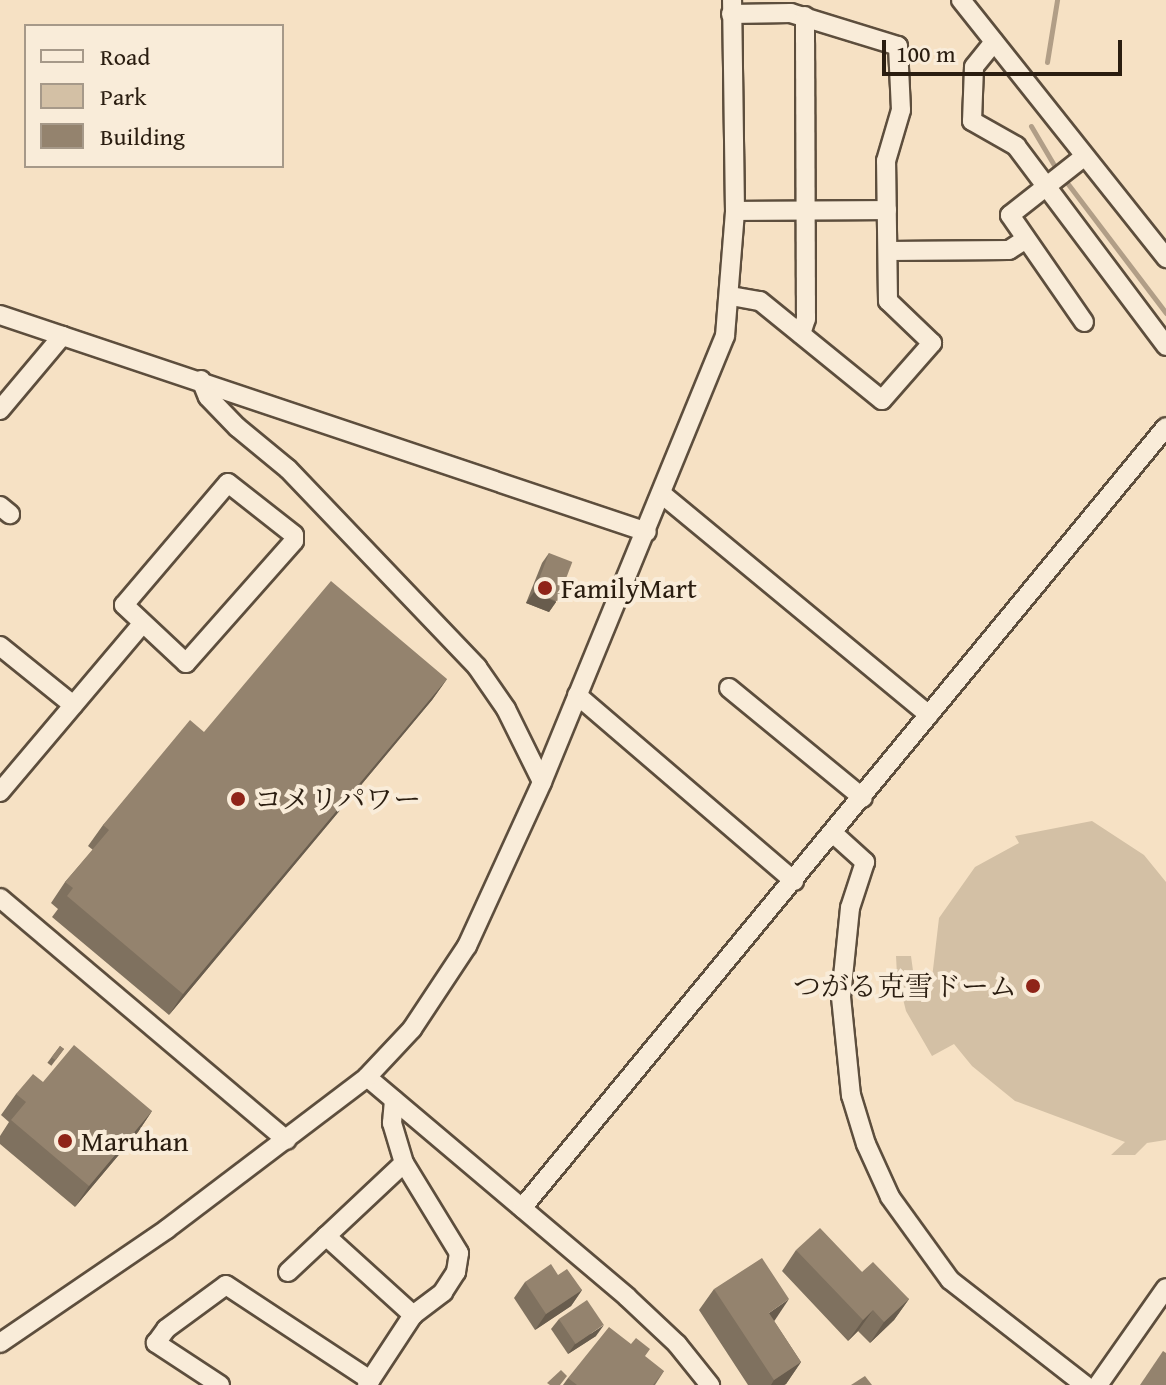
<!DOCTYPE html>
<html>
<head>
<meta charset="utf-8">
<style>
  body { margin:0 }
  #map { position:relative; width:1166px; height:1385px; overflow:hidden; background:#f6e1c4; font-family:"Gentium Book Plus","Noto Serif JP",serif }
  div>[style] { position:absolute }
  .green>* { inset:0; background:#d3c0a5 }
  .stream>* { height:5px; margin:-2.5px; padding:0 2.5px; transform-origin:2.5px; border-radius:2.5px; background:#b19e87 }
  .roads { filter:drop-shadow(2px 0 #5d4e3d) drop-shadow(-2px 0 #5d4e3d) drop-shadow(0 2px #5d4e3d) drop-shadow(0 -2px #5d4e3d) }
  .minor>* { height:18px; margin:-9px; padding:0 9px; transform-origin:9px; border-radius:9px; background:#f9ecd9 }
  .wall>* { inset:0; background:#7f715f; transform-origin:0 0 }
  .shaded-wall>* { inset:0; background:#685c4d }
  .building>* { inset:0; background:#94836e; transform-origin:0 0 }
  .dots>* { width:22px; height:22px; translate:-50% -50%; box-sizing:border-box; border:4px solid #f9ecd9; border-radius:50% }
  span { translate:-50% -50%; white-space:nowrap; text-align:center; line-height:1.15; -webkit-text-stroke:8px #f9ecd9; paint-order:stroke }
  .poi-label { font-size:28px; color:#2a1d10 }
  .left { translate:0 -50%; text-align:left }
  .right { translate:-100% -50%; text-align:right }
  .legend { position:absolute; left:24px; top:24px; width:260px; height:144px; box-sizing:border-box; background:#f9ecd9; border:2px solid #a69989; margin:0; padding:10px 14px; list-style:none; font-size:24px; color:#2a1d10 }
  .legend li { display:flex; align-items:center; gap:16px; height:40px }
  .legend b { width:40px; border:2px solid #a69989 }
  .scale { position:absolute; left:882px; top:40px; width:240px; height:36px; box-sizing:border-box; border:4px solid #2a1d10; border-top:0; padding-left:10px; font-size:24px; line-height:28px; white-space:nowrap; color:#2a1d10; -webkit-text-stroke:6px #f9ecd9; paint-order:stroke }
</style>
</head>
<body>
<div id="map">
  <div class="green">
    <div style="clip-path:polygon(1092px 821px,1144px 855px,1166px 882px,1166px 1140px,1147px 1143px,1135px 1155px,1111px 1155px,1125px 1142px,1015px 1101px,972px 1066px,954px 1044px,932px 1056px,906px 1011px,897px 975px,896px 956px,911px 956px,914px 978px,932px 978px,939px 918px,975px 867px,1019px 843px,1015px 836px)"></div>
  </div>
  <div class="stream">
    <div style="left:1047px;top:62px;width:63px;rotate:-80.8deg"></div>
    <div style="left:1031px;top:126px;width:45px;rotate:59.5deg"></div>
    <div style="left:1068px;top:184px;width:162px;rotate:52.8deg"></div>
  </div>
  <div class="roads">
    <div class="minor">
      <div style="left:961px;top:0;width:330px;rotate:51.5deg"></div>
      <div style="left:994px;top:42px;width:32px;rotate:129deg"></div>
      <div style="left:974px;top:67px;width:54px;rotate:92.1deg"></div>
      <div style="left:972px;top:121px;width:51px;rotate:29.6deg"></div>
      <div style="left:1016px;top:146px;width:250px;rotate:53.1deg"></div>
      <div style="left:735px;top:211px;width:152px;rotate:-0.4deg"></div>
      <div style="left:888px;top:251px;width:121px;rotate:-0.5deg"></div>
      <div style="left:1009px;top:250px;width:20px;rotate:-33deg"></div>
      <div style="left:731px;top:296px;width:29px;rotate:10deg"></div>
      <div style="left:760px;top:301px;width:157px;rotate:39.1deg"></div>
      <div style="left:882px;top:400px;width:76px;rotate:-48.7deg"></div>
      <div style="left:932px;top:343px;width:61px;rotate:-136.3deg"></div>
      <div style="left:888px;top:301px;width:140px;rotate:-90.8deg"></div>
      <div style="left:886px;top:161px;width:53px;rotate:-73.6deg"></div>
      <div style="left:901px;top:110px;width:64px;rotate:-92.7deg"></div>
      <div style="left:898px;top:46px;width:112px;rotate:-162.9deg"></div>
      <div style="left:791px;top:13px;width:60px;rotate:179deg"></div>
      <div style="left:0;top:315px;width:682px;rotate:18.54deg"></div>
      <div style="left:1084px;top:322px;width:130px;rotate:-124.7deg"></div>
      <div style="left:1010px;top:215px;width:95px;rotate:-38.2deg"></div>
      <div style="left:801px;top:334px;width:16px;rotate:-72deg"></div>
      <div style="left:806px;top:319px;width:303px;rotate:-90.2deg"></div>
      <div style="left:201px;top:380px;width:18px;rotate:68deg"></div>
      <div style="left:208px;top:397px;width:42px;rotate:46deg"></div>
      <div style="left:237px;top:427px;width:66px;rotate:39.5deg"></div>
      <div style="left:288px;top:469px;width:274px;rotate:46.3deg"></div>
      <div style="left:477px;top:667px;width:51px;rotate:55.4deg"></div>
      <div style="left:506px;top:709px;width:81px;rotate:63.7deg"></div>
      <div style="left:0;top:410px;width:97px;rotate:-50deg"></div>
      <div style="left:228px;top:483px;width:84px;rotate:38.2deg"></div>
      <div style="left:294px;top:535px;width:6px;rotate:90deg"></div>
      <div style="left:294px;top:541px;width:163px;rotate:131.5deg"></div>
      <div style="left:186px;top:663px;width:85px;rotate:-136.9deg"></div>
      <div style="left:124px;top:605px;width:160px;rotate:-49.6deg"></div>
      <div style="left:663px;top:495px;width:345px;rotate:39.6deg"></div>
      <div style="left:0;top:506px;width:13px;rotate:39deg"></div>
      <div style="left:0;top:646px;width:94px;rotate:38.9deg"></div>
      <div style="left:729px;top:688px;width:173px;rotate:39.4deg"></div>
      <div style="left:577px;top:695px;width:286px;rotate:40.6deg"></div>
      <div style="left:0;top:792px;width:219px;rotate:-49.8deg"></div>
      <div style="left:834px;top:834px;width:42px;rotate:42.1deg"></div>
      <div style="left:865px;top:862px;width:48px;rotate:108.1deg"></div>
      <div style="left:850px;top:908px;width:89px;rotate:95.8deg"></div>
      <div style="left:841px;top:997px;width:99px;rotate:84.2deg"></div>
      <div style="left:851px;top:1095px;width:51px;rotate:73deg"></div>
      <div style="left:866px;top:1144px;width:58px;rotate:65.6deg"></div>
      <div style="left:890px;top:1197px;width:102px;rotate:54.1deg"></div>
      <div style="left:950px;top:1280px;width:171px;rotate:37.9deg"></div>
      <div style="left:0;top:898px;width:375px;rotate:40.2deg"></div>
      <div style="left:367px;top:1077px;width:341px;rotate:40.2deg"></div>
      <div style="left:627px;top:1297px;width:69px;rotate:43.2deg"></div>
      <div style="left:677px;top:1344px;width:53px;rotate:51.2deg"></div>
      <div style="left:522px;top:1208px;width:1012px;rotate:-50.49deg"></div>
      <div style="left:326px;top:1236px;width:118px;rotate:42.2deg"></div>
      <div style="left:288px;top:1272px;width:159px;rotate:-43.2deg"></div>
      <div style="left:0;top:1343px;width:202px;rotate:-34.3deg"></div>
      <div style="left:167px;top:1229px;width:251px;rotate:-37.2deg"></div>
      <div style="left:367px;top:1077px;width:66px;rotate:-46.8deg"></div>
      <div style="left:412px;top:1029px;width:100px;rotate:-56.5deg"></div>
      <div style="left:467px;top:946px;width:180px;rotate:-65.4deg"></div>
      <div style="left:542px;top:782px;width:482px;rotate:-67.7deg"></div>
      <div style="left:725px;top:336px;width:125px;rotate:-85.4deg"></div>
      <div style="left:735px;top:211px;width:211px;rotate:-90.8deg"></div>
      <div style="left:220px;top:1385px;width:77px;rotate:-146.7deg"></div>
      <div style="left:156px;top:1343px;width:17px;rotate:-54deg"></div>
      <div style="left:166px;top:1329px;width:74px;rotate:-36.3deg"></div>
      <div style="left:226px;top:1285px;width:173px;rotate:33.4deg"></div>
      <div style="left:367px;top:1385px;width:84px;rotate:-56.7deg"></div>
      <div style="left:413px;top:1315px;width:38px;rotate:-37deg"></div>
      <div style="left:443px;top:1292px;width:24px;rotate:-57deg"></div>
      <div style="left:456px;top:1272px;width:19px;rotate:-81deg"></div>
      <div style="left:459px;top:1253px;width:105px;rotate:-121.4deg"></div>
      <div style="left:404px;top:1163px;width:42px;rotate:-106.7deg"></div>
      <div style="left:392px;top:1123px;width:23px;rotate:-85deg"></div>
      <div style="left:1098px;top:1385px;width:118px;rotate:-55deg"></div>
    </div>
  </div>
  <div class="wall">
    <div style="clip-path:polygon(549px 553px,556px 602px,549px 612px,526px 603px,542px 563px)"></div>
    <div style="clip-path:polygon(447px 679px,432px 700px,169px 1015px,52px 917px,58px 909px,51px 903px,65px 882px,93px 850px,88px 846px,103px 825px,204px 732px)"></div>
    <div style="left:60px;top:1046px;width:5px;height:21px;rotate:37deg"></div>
    <div style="clip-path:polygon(43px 1082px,152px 1111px,138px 1132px,75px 1207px,0 1144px,0 1136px,9px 1122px,1px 1115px,16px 1094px)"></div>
    <div style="clip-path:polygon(796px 1250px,862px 1272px,909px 1299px,894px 1320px,870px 1343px,858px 1331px,848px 1341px,782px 1271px)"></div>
    <div style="clip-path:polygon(558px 1275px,582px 1290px,571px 1306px,535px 1330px,514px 1298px,525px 1282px)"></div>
    <div style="clip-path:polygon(714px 1289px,775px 1320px,774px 1321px,801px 1362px,786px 1384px,784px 1385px,748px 1385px,699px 1310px)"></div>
    <div style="clip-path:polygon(559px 1319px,596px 1336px,568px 1354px,551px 1329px)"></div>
    <div style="clip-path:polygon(664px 1371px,655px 1385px,563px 1385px,568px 1378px)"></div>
  </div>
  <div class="shaded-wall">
    <div style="clip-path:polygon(534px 592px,556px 602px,549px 612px,526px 603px)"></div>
    <div style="clip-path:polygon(447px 679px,432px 700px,169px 1015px,183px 994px)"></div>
    <div style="clip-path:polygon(152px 1111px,138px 1132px,75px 1207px,89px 1186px)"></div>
    <div style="clip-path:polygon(582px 1290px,571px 1306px,535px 1330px,546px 1314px)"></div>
    <div style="clip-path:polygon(789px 1299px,775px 1320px,754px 1334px,769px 1313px)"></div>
    <div style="clip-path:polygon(909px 1299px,894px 1320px,870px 1343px,884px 1322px)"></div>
    <div style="clip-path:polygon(873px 1310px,858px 1331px,848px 1341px,863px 1320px)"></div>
    <div style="clip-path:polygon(604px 1325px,596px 1336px,568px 1354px,575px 1344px)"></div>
    <div style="clip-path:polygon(801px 1362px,786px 1384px,784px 1385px,771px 1385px,774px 1380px)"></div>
  </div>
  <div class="building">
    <div style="left:549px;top:553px;width:25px;height:42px;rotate:21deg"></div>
    <div style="clip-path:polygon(331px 581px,447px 679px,183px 994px,67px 896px,73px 888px,65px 882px,109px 830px,103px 825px,190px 720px,204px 732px)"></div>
    <div style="clip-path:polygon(74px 1045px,152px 1111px,89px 1186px,11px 1120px,26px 1102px,16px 1094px,33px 1074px,43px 1082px)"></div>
    <div style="left:60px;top:1046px;width:5px;height:14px;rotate:37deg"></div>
    <div style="clip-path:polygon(820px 1228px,862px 1272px,873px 1262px,909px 1299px,884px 1322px,873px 1310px,863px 1320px,796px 1250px)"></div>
    <div style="clip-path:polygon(762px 1258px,789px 1299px,769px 1313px,801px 1362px,774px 1380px,714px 1289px)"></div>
    <div style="clip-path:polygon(551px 1264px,558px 1275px,567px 1269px,582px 1290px,546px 1314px,525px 1282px)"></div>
    <div style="left:587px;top:1300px;width:30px;height:34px;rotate:56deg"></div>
    <div style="clip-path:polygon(609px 1327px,631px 1344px,636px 1338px,650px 1349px,645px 1356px,664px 1371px,653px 1385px,577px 1385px,568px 1378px)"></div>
    <div style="clip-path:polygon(1163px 1351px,1166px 1353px,1166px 1385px,1140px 1385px)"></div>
    <div style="clip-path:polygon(561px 1370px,567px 1376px,560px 1385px,550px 1385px,547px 1383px)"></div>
    <div style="clip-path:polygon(865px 1376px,872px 1385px,851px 1385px)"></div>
  </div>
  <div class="dots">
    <div style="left:545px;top:588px;background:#8f2418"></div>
    <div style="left:238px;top:799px;background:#8f2418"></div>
    <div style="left:1033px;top:986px;background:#8f2418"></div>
    <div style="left:65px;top:1141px;background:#8f2418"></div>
  </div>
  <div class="poi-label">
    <span class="left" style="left:561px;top:588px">FamilyMart</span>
    <span class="left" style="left:254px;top:799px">コメリパワー</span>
    <span class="right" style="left:1017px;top:986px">つがる克雪ドーム</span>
    <span class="left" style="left:81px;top:1141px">Maruhan</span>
  </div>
  <ul class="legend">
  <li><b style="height:10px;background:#f9ecd9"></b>Road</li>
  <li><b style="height:22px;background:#d3c0a5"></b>Park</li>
  <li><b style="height:22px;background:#94836e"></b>Building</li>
  </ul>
  <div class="scale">100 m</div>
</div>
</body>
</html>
